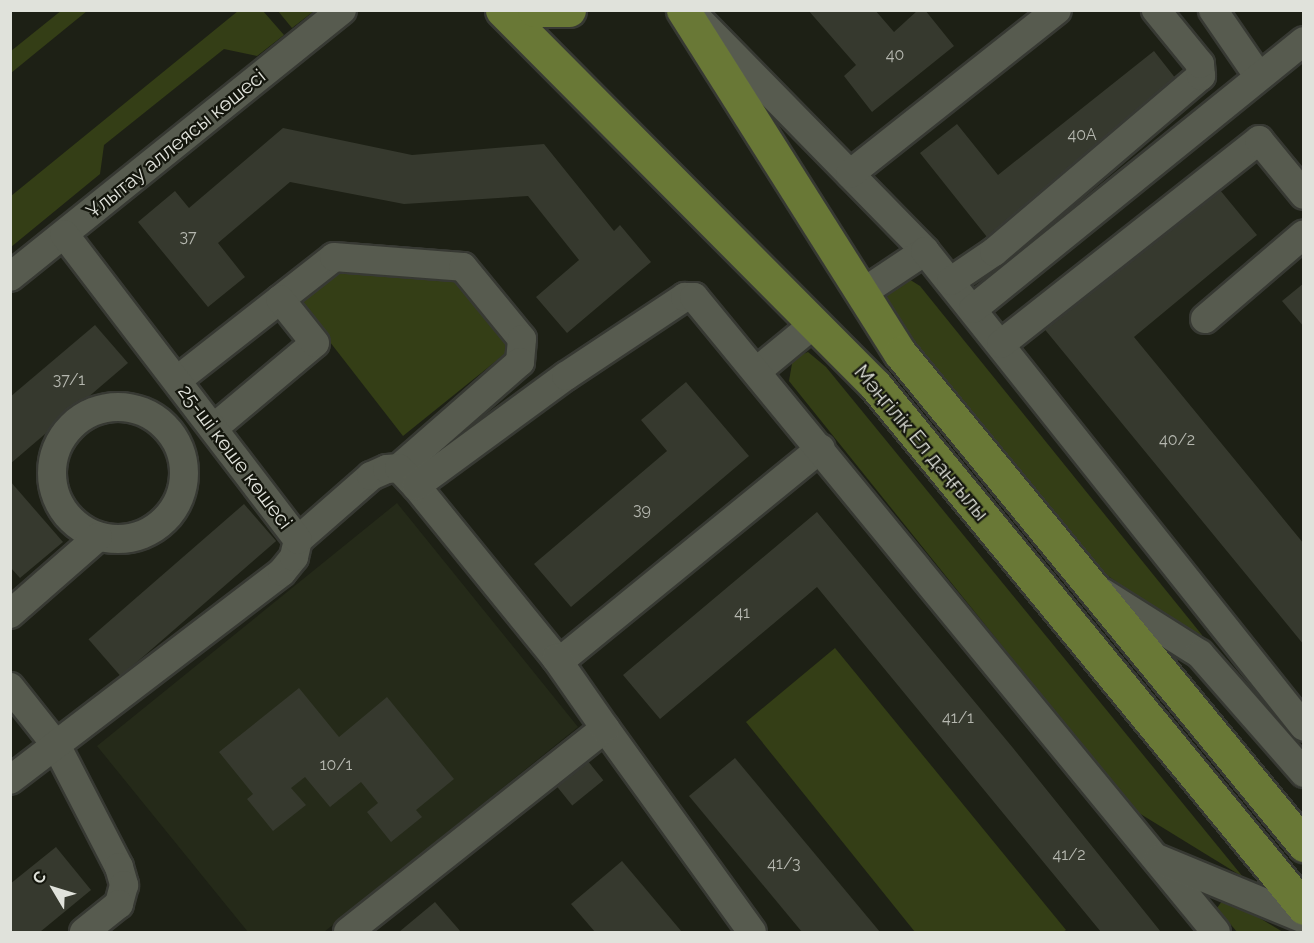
<!DOCTYPE html>
<html>
<head>
<meta charset="utf-8">
<style>
  body { margin:0 }
  #map { position:relative; width:1314px; height:943px; overflow:hidden; background:#1d2015; font-family:Raleway,sans-serif }
  div>[style] { position:absolute }
  .built>* { inset:0; background:#252a19 }
  .green>* { inset:0; background:#343e16 }
  .building>* { inset:0; background:#36392e; transform-origin:0 0 }
  .roads { filter:drop-shadow(2px 0 #373933) drop-shadow(-2px 0 #373933) drop-shadow(0 2px #373933) drop-shadow(0 -2px #373933) }
  .minor>* { height:28px; margin:-14px; padding:0 14px; transform-origin:14px; border-radius:14px; background:#575b4f }
  .minor>.ring { margin:-14px; padding:0; box-sizing:content-box; background:none; border:28px solid #575b4f; border-radius:50% }
  .major>* { height:33px; margin:-16.5px; padding:0 16.5px; transform-origin:16.5px; border-radius:16.5px; background:#697836 }
  span { translate:-50% -50%; white-space:nowrap; text-align:center; line-height:1.15; -webkit-text-stroke:4.5px #14160d; paint-order:stroke }
  .number-label { font-size:16px; color:#b6b8b0 }
  .number-label span { -webkit-text-stroke-width:0 }
  .street-label { font-size:20px; color:#e0e2db }
  .frame { position:absolute; inset:0; border:12px solid #e0e2db; pointer-events:none }
  .north { position:absolute; left:24px; top:859px; width:60px; height:60px; -webkit-text-stroke:4px #14160d; paint-order:stroke; rotate:308deg; font-size:16px; font-weight:700; line-height:24px; text-align:center; color:#e0e2db }
  .north::after { content:''; display:block; margin:auto; width:21px; height:27px; background:#e0e2db; clip-path:polygon(50% 0,100% 100%,50% 72%,0 100%) }
</style>
</head>
<body>
<div id="map">
  <div class="built">
    <div style="clip-path:polygon(397px 503px,578px 727px,324px 932px,248px 932px,97px 746px)"></div>
  </div>
  <div class="green">
    <div style="clip-path:polygon(62px 10px,87px 11px,11px 73px,11px 51px)"></div>
    <div style="clip-path:polygon(238px 11px,263px 11px,284px 35px,257px 56px,224px 49px,104px 145px,100px 174px,11px 247px,11px 196px)"></div>
    <div style="clip-path:polygon(278px 11px,314px 11px,292px 28px)"></div>
    <div style="clip-path:polygon(336px 265px,457px 275px,516px 345px,403px 436px,295px 297px)"></div>
    <div style="clip-path:polygon(904px 276px,920px 286px,1202px 635px,1199px 640px,1084px 559px,885px 314px,882px 291px)"></div>
    <div style="clip-path:polygon(808px 352px,826px 367px,1243px 877px,1134px 810px,789px 381px,793px 358px)"></div>
    <div style="clip-path:polygon(835px 648px,1066px 930px,1063px 932px,915px 932px,746px 722px)"></div>
    <div style="clip-path:polygon(1222px 901px,1231px 901px,1283px 932px,1237px 932px,1217px 908px)"></div>
  </div>
  <div class="building">
    <div style="clip-path:polygon(808px 10px,875px 10px,894px 32px,918px 10px,925px 10px,954px 46px,872px 112px,844px 76px,856px 65px)"></div>
    <div style="clip-path:polygon(1154px 51px,1180px 84px,987px 237px,920px 153px,957px 124px,998px 175px)"></div>
    <div style="clip-path:polygon(283px 128px,412px 155px,544px 144px,614px 231px,620px 225px,651px 262px,567px 333px,536px 297px,579px 260px,528px 196px,404px 204px,290px 182px,218px 243px,245px 277px,208px 307px,138px 222px,175px 191px,189px 208px)"></div>
    <div style="clip-path:polygon(1215px 184px,1257px 235px,1134px 337px,1304px 544px,1304px 645px,1042px 326px)"></div>
    <div style="clip-path:polygon(1304px 283px,1304px 327px,1282px 301px)"></div>
    <div style="clip-path:polygon(95px 325px,128px 363px,10px 464px,10px 397px)"></div>
    <div style="clip-path:polygon(686px 382px,749px 456px,571px 607px,534px 564px,667px 451px,641px 420px)"></div>
    <div style="clip-path:polygon(10px 481px,63px 542px,20px 578px,10px 567px)"></div>
    <div style="left:244px;top:504px;width:49px;height:206px;rotate:49deg"></div>
    <div style="clip-path:polygon(817px 512px,1013px 748px,1161px 932px,1101px 932px,817px 587px,660px 719px,623px 675px)"></div>
    <div style="clip-path:polygon(299px 688px,339px 737px,387px 697px,454px 779px,416px 810px,422px 817px,391px 842px,367px 812px,378px 803px,361px 782px,330px 807px,305px 777px,291px 788px,306px 805px,273px 831px,247px 799px,253px 794px,219px 752px)"></div>
    <div style="clip-path:polygon(735px 758px,880px 932px,802px 932px,689px 796px)"></div>
    <div style="left:587px;top:760px;width:26px;height:40px;rotate:51deg"></div>
    <div style="clip-path:polygon(56px 847px,91px 890px,40px 932px,10px 932px,10px 884px)"></div>
    <div style="clip-path:polygon(622px 861px,682px 932px,595px 932px,571px 904px)"></div>
    <div style="clip-path:polygon(435px 902px,461px 932px,399px 932px)"></div>
  </div>
  <div class="roads">
    <div class="minor">
      <div style="left:1213px;top:10px;width:81px;rotate:55.5deg"></div>
      <div style="left:701px;top:22px;width:320px;rotate:45.6deg"></div>
      <div style="left:925px;top:251px;width:76px;rotate:146.3deg"></div>
      <div style="left:850px;top:174px;width:264px;rotate:-38.4deg"></div>
      <div style="left:925px;top:251px;width:608px;rotate:51.47deg"></div>
      <div style="left:10px;top:277px;width:426px;rotate:-38.8deg"></div>
      <div style="left:951px;top:281px;width:52px;rotate:-34deg"></div>
      <div style="left:994px;top:252px;width:272px;rotate:-40.4deg"></div>
      <div style="left:1201px;top:76px;width:12px;rotate:-95deg"></div>
      <div style="left:1200px;top:64px;width:70px;rotate:-129.2deg"></div>
      <div style="left:973px;top:309px;width:426px;rotate:-39deg"></div>
      <div style="left:1205px;top:319px;width:130px;rotate:-40.6deg"></div>
      <div style="left:1001px;top:344px;width:329px;rotate:-38.3deg"></div>
      <div style="left:1259px;top:140px;width:71px;rotate:50.7deg"></div>
      <div style="left:757px;top:371px;width:74px;rotate:-39.5deg"></div>
      <div style="left:185px;top:374px;width:189px;rotate:-38.1deg"></div>
      <div style="left:334px;top:257px;width:129px;rotate:4.4deg"></div>
      <div style="left:463px;top:267px;width:93px;rotate:50.7deg"></div>
      <div style="left:522px;top:339px;width:23px;rotate:95deg"></div>
      <div style="left:520px;top:362px;width:161px;rotate:138.8deg"></div>
      <div class="ring" style="left:52px;top:407px;width:104px;height:104px"></div>
      <div style="left:222px;top:421px;width:121px;rotate:-40deg"></div>
      <div style="left:315px;top:343px;width:56px;rotate:-128.5deg"></div>
      <div style="left:416px;top:486px;width:222px;rotate:50.9deg"></div>
      <div style="left:556px;top:658px;width:9px;rotate:-6deg"></div>
      <div style="left:565px;top:657px;width:330px;rotate:-39.2deg"></div>
      <div style="left:298px;top:540px;width:97px;rotate:-41.2deg"></div>
      <div style="left:371px;top:476px;width:17px;rotate:-24deg"></div>
      <div style="left:387px;top:469px;width:12px;rotate:-5deg"></div>
      <div style="left:399px;top:468px;width:25px;rotate:47deg"></div>
      <div style="left:416px;top:486px;width:186px;rotate:-36.3deg"></div>
      <div style="left:566px;top:376px;width:143px;rotate:-33.6deg"></div>
      <div style="left:685px;top:297px;width:9px"></div>
      <div style="left:694px;top:297px;width:822px;rotate:50.58deg"></div>
      <div style="left:1102px;top:592px;width:116px;rotate:32.3deg"></div>
      <div style="left:1200px;top:654px;width:158px;rotate:48.8deg"></div>
      <div style="left:10px;top:614px;width:117px;rotate:-41.2deg"></div>
      <div style="left:10px;top:687px;width:74px;rotate:51.6deg"></div>
      <div style="left:56px;top:745px;width:137px;rotate:62.7deg"></div>
      <div style="left:119px;top:867px;width:19px;rotate:74deg"></div>
      <div style="left:124px;top:885px;width:20px;rotate:105deg"></div>
      <div style="left:119px;top:904px;width:45px;rotate:141.3deg"></div>
      <div style="left:605px;top:728px;width:251px;rotate:54.2deg"></div>
      <div style="left:10px;top:780px;width:342px;rotate:-37.4deg"></div>
      <div style="left:282px;top:572px;width:19px;rotate:-51deg"></div>
      <div style="left:294px;top:557px;width:17px;rotate:-77deg"></div>
      <div style="left:298px;top:540px;width:385px;rotate:-127.4deg"></div>
      <div style="left:1159px;top:859px;width:157px;rotate:22.5deg"></div>
      <div style="left:348px;top:932px;width:328px;rotate:-38.4deg"></div>
      <div style="left:605px;top:728px;width:85px;rotate:-125deg"></div>
    </div>
    <div class="major">
      <div style="left:502px;top:10px;width:529px;rotate:45.15deg"></div>
      <div style="left:875px;top:385px;width:676px;rotate:50.64deg"></div>
      <div style="left:534px;top:10px;width:35px"></div>
      <div style="left:683px;top:10px;width:406px;rotate:57.7deg"></div>
      <div style="left:900px;top:353px;width:637px;rotate:50.61deg"></div>
    </div>
  </div>
  <div class="number-label">
    <span style="left:895px;top:55px">40</span>
    <span style="left:1082px;top:135px">40А</span>
    <span style="left:188px;top:237px">37</span>
    <span style="left:69px;top:380px">37/1</span>
    <span style="left:1177px;top:440px">40/2</span>
    <span style="left:642px;top:510px">39</span>
    <span style="left:742px;top:613px">41</span>
    <span style="left:958px;top:718px">41/1</span>
    <span style="left:336px;top:765px">10/1</span>
    <span style="left:1069px;top:855px">41/2</span>
    <span style="left:784px;top:864px">41/3</span>
  </div>
  <div class="street-label">
    <span style="left:176px;top:144px;rotate:-39deg">Ұлытау аллеясы көшесі</span>
    <span style="left:921px;top:443px;rotate:50deg">Мәңгілік Ел даңғылы</span>
    <span style="left:235px;top:457px;rotate:53deg">25-ші көше көшесі</span>
  </div>
  <div class="frame"></div>
  <div class="north">С</div>
</div>
</body>
</html>
